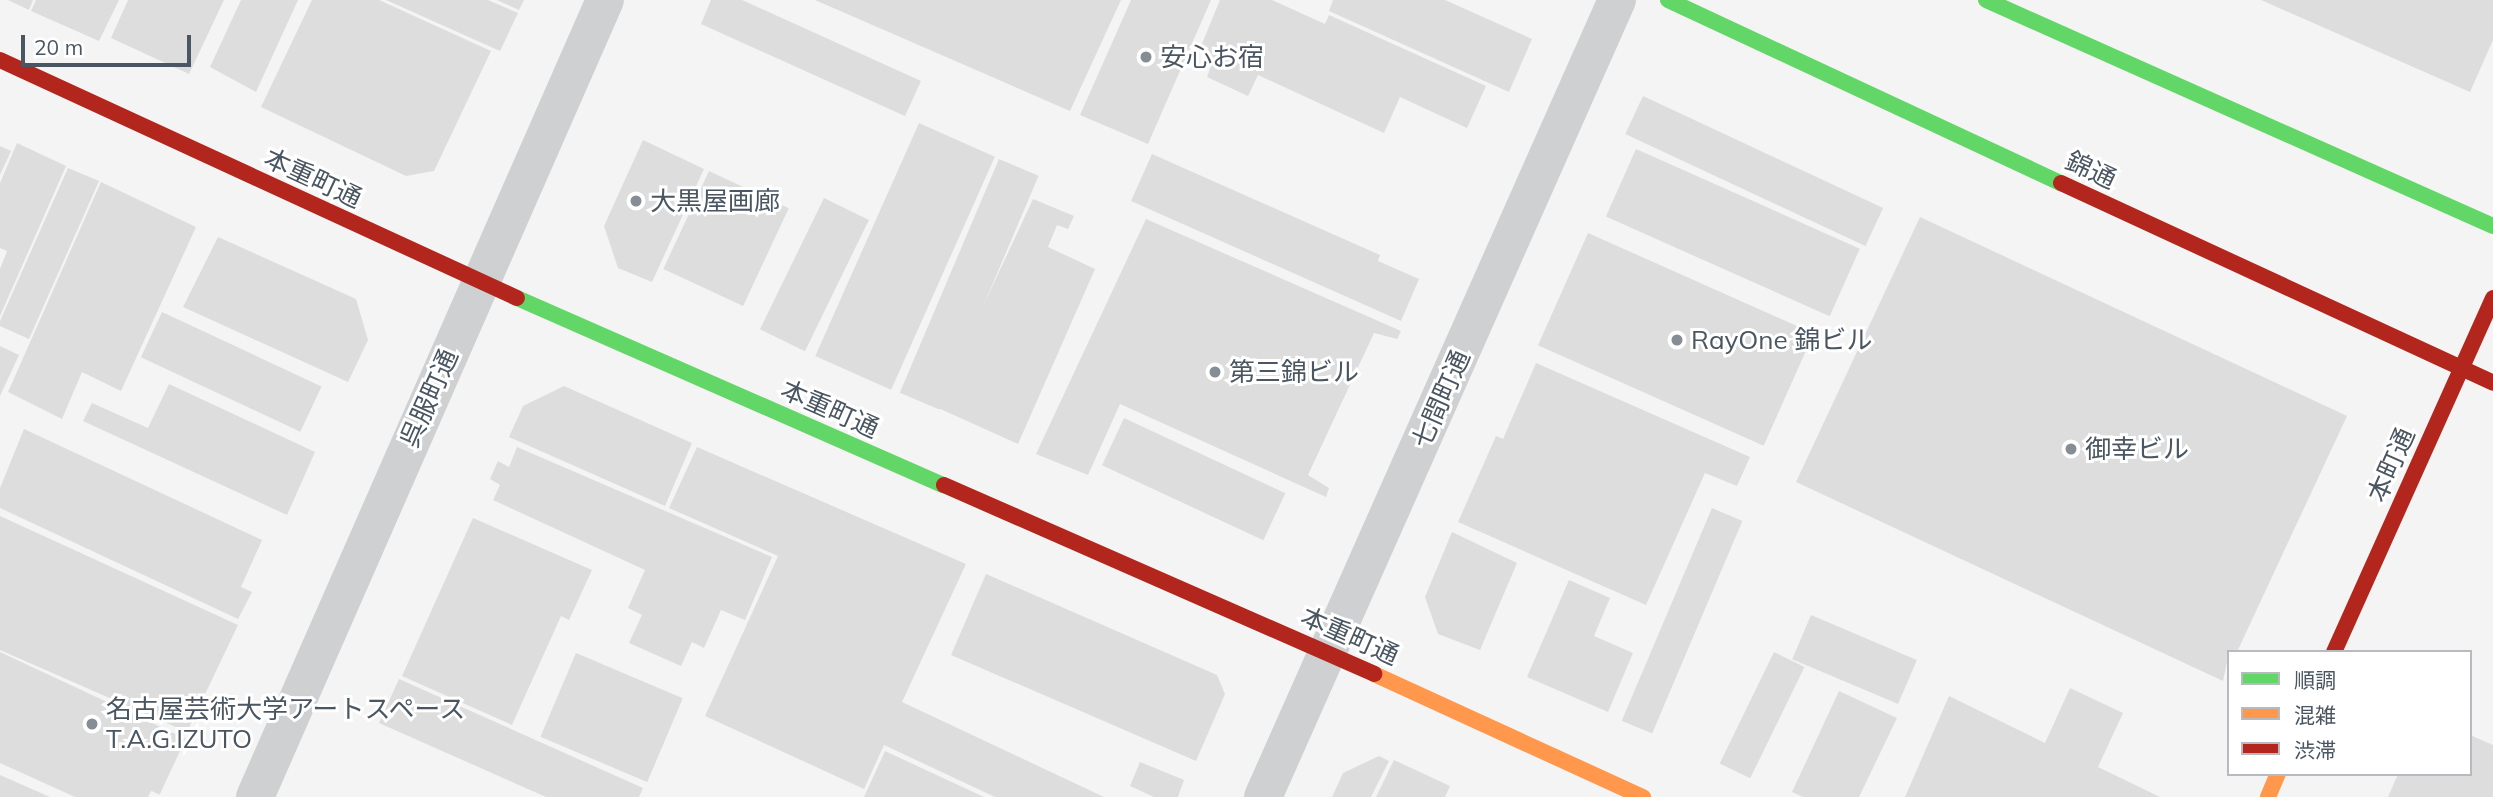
<!DOCTYPE html>
<html>
<head>
<meta charset="utf-8">
<style>
  body { margin:0 }
  #map { position:relative; width:2493px; height:797px; overflow:hidden; background:#f4f4f4; font-family:Mulish,"Noto Sans JP",sans-serif }
  div>[style] { position:absolute }
  .building>* { inset:0; background:#ddddde; transform-origin:0 0 }
  .street>* { height:38px; margin:-19px; padding:0 19px; transform-origin:19px; border-radius:19px; background:#ced0d2 }
  .fast>* { height:16px; margin:-8px; padding:0 8px; transform-origin:8px; border-radius:8px; background:#63d668 }
  .slow>* { height:16px; margin:-8px; padding:0 8px; transform-origin:8px; border-radius:8px; background:#ff974d }
  .jam>* { height:16px; margin:-8px; padding:0 8px; transform-origin:8px; border-radius:8px; background:#b3261e }
  .dots>* { width:19px; height:19px; translate:-50% -50%; box-sizing:border-box; border:4px solid #fff; border-radius:50% }
  span { translate:-50% -50%; white-space:nowrap; text-align:center; line-height:1.15; -webkit-text-stroke:6px #fff; paint-order:stroke }
  .poi-label { font-size:26px; color:#4a5661 }
  .left { translate:0 -50%; text-align:left }
  .street-label { font-size:26px; color:#4a5661 }
  .legend { position:absolute; left:2227px; top:650px; width:245px; height:126px; box-sizing:border-box; background:#fff; border:2px solid #b7bbc0; margin:0; padding:9px 12px; list-style:none; font-size:21px; color:#4a5661 }
  .legend li { display:flex; align-items:center; gap:14px; height:35px }
  .legend b { width:35px; border:2px solid #b7bbc0 }
  .scale { position:absolute; left:21px; top:35px; width:170px; height:32px; box-sizing:border-box; border:4px solid #4a5661; border-top:0; padding-left:9px; font-size:21px; line-height:24px; white-space:nowrap; color:#4a5661; -webkit-text-stroke:5px #fff; paint-order:stroke }
</style>
</head>
<body>
<div id="map">
  <div class="building">
    <div style="clip-path:polygon(8px 0,33px 0,29px 10px)"></div>
    <div style="clip-path:polygon(36px 0,119px 0,99px 41px,31px 11px)"></div>
    <div style="clip-path:polygon(128px 0,224px 0,189px 74px,111px 38px)"></div>
    <div style="clip-path:polygon(241px 0,298px 0,256px 92px,210px 67px)"></div>
    <div style="clip-path:polygon(312px 0,379px 0,491px 51px,434px 171px,406px 176px,261px 107px)"></div>
    <div style="clip-path:polygon(386px 0,488px 0,518px 13px,500px 51px)"></div>
    <div style="clip-path:polygon(497px 0,524px 0,519px 10px)"></div>
    <div style="clip-path:polygon(711px 0,742px 0,921px 81px,905px 116px,701px 24px)"></div>
    <div style="clip-path:polygon(815px 0,1121px 0,1070px 111px)"></div>
    <div style="clip-path:polygon(1131px 0,1211px 0,1148px 144px,1080px 115px)"></div>
    <div style="clip-path:polygon(1220px 0,1272px 0,1325px 24px,1329px 15px,1486px 86px,1467px 128px,1400px 97px,1384px 133px,1258px 75px,1248px 96px,1207px 77px,1214px 58px,1199px 51px)"></div>
    <div style="clip-path:polygon(1333px 0,1445px 0,1532px 39px,1509px 92px,1329px 11px)"></div>
    <div style="clip-path:polygon(2261px 0,2493px 0,2493px 40px,2470px 92px)"></div>
    <div style="left:1643px;top:96px;width:265px;height:42px;rotate:25deg"></div>
    <div style="left:919px;top:123px;width:83px;height:255px;rotate:24deg"></div>
    <div style="clip-path:polygon(643px 140px,704px 169px,652px 282px,618px 268px,604px 226px)"></div>
    <div style="clip-path:polygon(17px 143px,66px 166px,0 316px,0 269px,7px 251px,0 248px,0 183px)"></div>
    <div style="clip-path:polygon(0 146px,11px 151px,0 175px)"></div>
    <div style="left:1636px;top:149px;width:245px;height:74px;rotate:24deg"></div>
    <div style="clip-path:polygon(1152px 154px,1380px 255px,1378px 261px,1419px 279px,1401px 321px,1131px 201px)"></div>
    <div style="left:999px;top:159px;width:43px;height:254px;rotate:23deg"></div>
    <div style="clip-path:polygon(68px 168px,99px 181px,29px 339px,0 326px,0 321px)"></div>
    <div style="left:709px;top:171px;width:88px;height:108px;rotate:25deg"></div>
    <div style="clip-path:polygon(101px 182px,196px 227px,121px 391px,82px 372px,62px 419px,8px 392px)"></div>
    <div style="left:824px;top:198px;width:50px;height:146px;rotate:26deg"></div>
    <div style="clip-path:polygon(1033px 199px,1074px 216px,1068px 229px,1057px 225px,1048px 247px,1095px 269px,1018px 444px,936px 407px)"></div>
    <div style="clip-path:polygon(1920px 217px,2347px 416px,2237px 652px,2229px 652px,2223px 681px,1796px 482px)"></div>
    <div style="clip-path:polygon(1146px 219px,1401px 331px,1397px 339px,1374px 333px,1308px 475px,1329px 488px,1326px 497px,1120px 404px,1088px 475px,1036px 454px)"></div>
    <div style="left:1588px;top:233px;width:247px;height:123px;rotate:24deg"></div>
    <div style="clip-path:polygon(218px 237px,356px 299px,368px 340px,348px 382px,183px 307px)"></div>
    <div style="left:162px;top:312px;width:176px;height:50px;rotate:25deg"></div>
    <div style="clip-path:polygon(0 346px,19px 355px,0 396px)"></div>
    <div style="clip-path:polygon(1536px 363px,1750px 457px,1737px 486px,1705px 473px,1646px 605px,1458px 522px,1496px 436px,1503px 439px)"></div>
    <div style="clip-path:polygon(169px 384px,315px 452px,287px 515px,83px 421px,92px 403px,148px 428px)"></div>
    <div style="clip-path:polygon(564px 386px,692px 443px,665px 506px,509px 437px,523px 406px)"></div>
    <div style="left:1124px;top:418px;width:178px;height:52px;rotate:25deg"></div>
    <div style="clip-path:polygon(24px 429px,262px 540px,241px 587px,252px 592px,238px 619px,0 508px,0 488px)"></div>
    <div style="clip-path:polygon(517px 447px,772px 557px,745px 620px,721px 610px,704px 648px,692px 642px,681px 666px,629px 643px,642px 615px,628px 608px,645px 570px,493px 500px,500px 485px,490px 479px,498px 461px,509px 467px)"></div>
    <div style="clip-path:polygon(697px 447px,966px 564px,902px 702px,1104px 797px,995px 797px,884px 745px,864px 789px,705px 716px,778px 556px,669px 508px)"></div>
    <div style="left:1712px;top:508px;width:33px;height:231px;rotate:23deg"></div>
    <div style="clip-path:polygon(0 516px,238px 625px,187px 732px,0 650px)"></div>
    <div style="clip-path:polygon(473px 518px,592px 570px,569px 620px,561px 616px,512px 725px,402px 676px)"></div>
    <div style="clip-path:polygon(1452px 532px,1517px 563px,1480px 650px,1438px 634px,1425px 597px)"></div>
    <div style="clip-path:polygon(986px 574px,1217px 675px,1225px 694px,1196px 761px,951px 655px)"></div>
    <div style="clip-path:polygon(1569px 580px,1610px 598px,1594px 636px,1633px 653px,1608px 712px,1527px 677px)"></div>
    <div style="left:1811px;top:615px;width:115px;height:48px;rotate:23deg"></div>
    <div style="left:0;top:652px;width:205px;height:62px;rotate:25deg"></div>
    <div style="left:1774px;top:652px;width:34px;height:124px;rotate:26deg"></div>
    <div style="left:576px;top:653px;width:116px;height:91px;rotate:23deg"></div>
    <div style="clip-path:polygon(399px 679px,643px 788px,639px 797px,546px 797px,379px 723px)"></div>
    <div style="clip-path:polygon(2070px 688px,2123px 713px,2098px 767px,2160px 797px,1905px 797px,1949px 696px,2045px 743px)"></div>
    <div style="clip-path:polygon(1839px 691px,1897px 718px,1859px 797px,1803px 797px,1792px 792px)"></div>
    <div style="clip-path:polygon(0 720px,152px 789px,148px 797px,75px 797px,0 763px)"></div>
    <div style="clip-path:polygon(2470px 735px,2493px 745px,2493px 797px,2388px 797px,2398px 774px,2470px 774px)"></div>
    <div style="clip-path:polygon(885px 751px,984px 797px,864px 797px)"></div>
    <div style="clip-path:polygon(1379px 756px,1389px 761px,1371px 797px,1332px 797px,1343px 773px)"></div>
    <div style="clip-path:polygon(1394px 760px,1450px 786px,1445px 797px,1376px 797px)"></div>
    <div style="clip-path:polygon(1140px 762px,1184px 780px,1178px 797px,1154px 797px,1130px 786px)"></div>
    <div style="clip-path:polygon(0 775px,50px 797px,0 797px)"></div>
  </div>
  <div class="street">
    <div style="left:255px;top:797px;width:870px;rotate:-66.29deg"></div>
    <div style="left:1263px;top:797px;width:872px;rotate:-66.05deg"></div>
  </div>
  <div class="fast">
    <div style="left:1668px;top:0;width:434px;rotate:25deg"></div>
    <div style="left:1986px;top:0;width:555px;rotate:24.03deg"></div>
    <div style="left:517px;top:298px;width:466px;rotate:23.7deg"></div>
  </div>
  <div class="slow">
    <div style="left:1374px;top:674px;width:296px;rotate:24.6deg"></div>
    <div style="left:2268px;top:797px;width:25px;rotate:-67deg"></div>
  </div>
  <div class="jam">
    <div style="left:0;top:60px;width:569px;rotate:24.72deg"></div>
    <div style="left:2061px;top:183px;width:476px;rotate:24.8deg"></div>
    <div style="left:944px;top:485px;width:470px;rotate:23.7deg"></div>
    <div style="left:2334px;top:652px;width:388px;rotate:-65.8deg"></div>
  </div>
  <div class="dots">
    <div style="left:1146px;top:57px;background:#868d94"></div>
    <div style="left:636px;top:201px;background:#868d94"></div>
    <div style="left:1677px;top:340px;background:#868d94"></div>
    <div style="left:1215px;top:372px;background:#868d94"></div>
    <div style="left:2071px;top:449px;background:#868d94"></div>
    <div style="left:92px;top:724px;background:#868d94"></div>
  </div>
  <div class="poi-label">
    <span class="left" style="left:1160px;top:57px">安心お宿</span>
    <span class="left" style="left:650px;top:201px">大黒屋画廊</span>
    <span class="left" style="left:1691px;top:340px">RayOne 錦ビル</span>
    <span class="left" style="left:1229px;top:372px">第三錦ビル</span>
    <span class="left" style="left:2085px;top:449px">御幸ビル</span>
    <span class="left" style="left:106px;top:724px">名古屋芸術大学アートスペース<br>T.A.G.IZUTO</span>
  </div>
  <div class="street-label">
    <span style="left:2091px;top:170px;rotate:25deg">錦通</span>
    <span style="left:313px;top:178px;rotate:25deg">本重町通</span>
    <span style="left:429px;top:398px;rotate:-66deg">呉服町通</span>
    <span style="left:1441px;top:399px;rotate:-66deg">七間町通</span>
    <span style="left:830px;top:409px;rotate:24deg">本重町通</span>
    <span style="left:2391px;top:465px;rotate:-66deg">本町通</span>
    <span style="left:1350px;top:636px;rotate:24deg">本重町通</span>
  </div>
  <ul class="legend">
  <li><b style="height:9px;background:#63d668"></b>順調</li>
  <li><b style="height:9px;background:#ff974d"></b>混雑</li>
  <li><b style="height:9px;background:#b3261e"></b>渋滞</li>
  </ul>
  <div class="scale">20 m</div>
</div>
</body>
</html>
